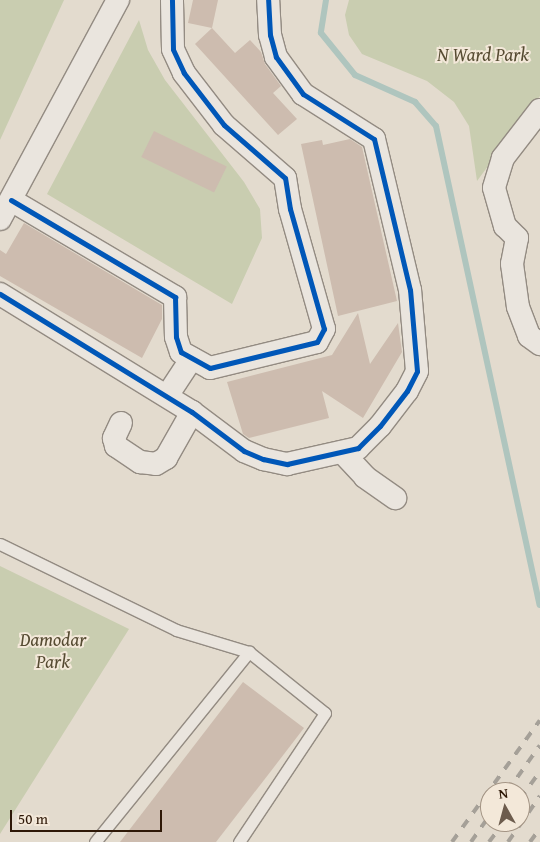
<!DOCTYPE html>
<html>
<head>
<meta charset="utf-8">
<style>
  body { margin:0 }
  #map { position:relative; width:540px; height:842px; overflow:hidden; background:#e3dbce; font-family:"Gentium Book Plus",serif }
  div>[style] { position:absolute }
  .green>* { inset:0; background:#c9cdb0 }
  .stream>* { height:6px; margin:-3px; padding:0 3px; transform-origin:3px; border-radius:3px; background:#afc5be }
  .building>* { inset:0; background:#cdbcaf; transform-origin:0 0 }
  .roads { filter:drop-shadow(1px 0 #938b82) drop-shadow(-1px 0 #938b82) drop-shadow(0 1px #938b82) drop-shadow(0 -1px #938b82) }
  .service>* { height:11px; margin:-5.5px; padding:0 5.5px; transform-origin:5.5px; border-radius:5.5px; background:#eae5de }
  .minor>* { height:22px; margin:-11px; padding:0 11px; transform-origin:11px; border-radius:11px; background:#eae5de }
  .rail>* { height:4px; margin-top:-2px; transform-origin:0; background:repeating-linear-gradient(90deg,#a5a098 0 9px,transparent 0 18px) }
  .cycleway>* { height:5px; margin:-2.5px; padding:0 2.5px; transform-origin:2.5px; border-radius:2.5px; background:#0057b8 }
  span { translate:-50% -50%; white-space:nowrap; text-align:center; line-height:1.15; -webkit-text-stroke:4px #f3e8d9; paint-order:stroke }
  .park-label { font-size:19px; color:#564b32; font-style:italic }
  .north { position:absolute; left:480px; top:782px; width:50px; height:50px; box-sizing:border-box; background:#f3e8d9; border:1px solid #a49585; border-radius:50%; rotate:353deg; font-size:14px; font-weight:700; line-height:20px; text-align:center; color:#2e1807 }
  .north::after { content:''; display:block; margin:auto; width:18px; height:22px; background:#6d5c4d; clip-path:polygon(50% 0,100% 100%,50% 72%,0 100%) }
  .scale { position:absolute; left:10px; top:810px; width:152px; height:22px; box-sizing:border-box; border:2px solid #2e1807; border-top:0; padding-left:6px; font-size:15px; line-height:18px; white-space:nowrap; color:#2e1807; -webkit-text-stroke:4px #f3e8d9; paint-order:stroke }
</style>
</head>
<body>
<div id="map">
  <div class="green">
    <div style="clip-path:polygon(0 0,64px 0,0 140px)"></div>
    <div style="clip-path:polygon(349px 0,540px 0,540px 96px,477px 181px,469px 126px,454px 102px,427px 81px,362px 54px,349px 35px,345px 15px)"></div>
    <div style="clip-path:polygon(139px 20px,148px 50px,165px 80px,244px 182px,260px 209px,262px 238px,232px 304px,47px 194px)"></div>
    <div style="clip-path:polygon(0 566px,129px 629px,0 834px)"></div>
  </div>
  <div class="stream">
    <div style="left:326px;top:0;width:33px;rotate:99deg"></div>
    <div style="left:321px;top:33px;width:54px;rotate:51deg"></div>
    <div style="left:355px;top:75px;width:66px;rotate:24.2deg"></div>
    <div style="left:415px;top:102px;width:32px;rotate:49deg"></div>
    <div style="left:436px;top:126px;width:490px;rotate:77.8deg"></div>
  </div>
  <div class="building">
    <div style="clip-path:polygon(193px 0,218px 0,212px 28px,188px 23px)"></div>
    <div style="clip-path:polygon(212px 28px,235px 53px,250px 40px,261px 52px,265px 64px,281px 86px,273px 93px,297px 119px,278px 135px,195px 44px)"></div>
    <div style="left:154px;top:131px;width:81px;height:29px;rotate:26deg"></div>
    <div style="clip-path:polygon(350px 139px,362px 147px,397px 301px,338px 316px,301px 144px,322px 140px,323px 145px)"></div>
    <div style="clip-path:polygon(24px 223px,162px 305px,162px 319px,142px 358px,0 276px,0 250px,6px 254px)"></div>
    <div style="clip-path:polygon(358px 313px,370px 364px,398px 323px,402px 352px,363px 418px,322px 391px,329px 418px,249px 438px,243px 434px,227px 382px,332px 355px)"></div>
    <div style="clip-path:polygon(243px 682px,304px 728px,271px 771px,216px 842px,120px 842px)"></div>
  </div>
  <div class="roads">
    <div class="service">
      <div style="left:0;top:544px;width:196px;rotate:26deg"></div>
      <div style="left:176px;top:630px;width:76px;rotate:16.8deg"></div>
      <div style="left:249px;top:652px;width:97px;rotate:38.8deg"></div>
      <div style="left:325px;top:713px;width:155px;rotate:123.7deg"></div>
      <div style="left:95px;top:842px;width:245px;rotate:-51deg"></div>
    </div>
    <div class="minor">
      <div style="left:540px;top:110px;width:61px;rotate:127.6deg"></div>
      <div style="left:503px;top:158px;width:31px;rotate:107deg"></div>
      <div style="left:494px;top:188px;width:40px;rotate:74deg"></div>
      <div style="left:505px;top:226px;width:17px;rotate:45deg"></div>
      <div style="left:517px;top:238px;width:26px;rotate:101deg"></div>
      <div style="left:512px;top:264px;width:43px;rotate:82.1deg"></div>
      <div style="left:518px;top:307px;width:31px;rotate:69deg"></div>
      <div style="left:529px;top:336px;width:14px;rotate:36deg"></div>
      <div style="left:11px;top:200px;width:191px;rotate:30.6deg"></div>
      <div style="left:175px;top:297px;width:40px;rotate:88.6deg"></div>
      <div style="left:176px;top:337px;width:16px;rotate:72deg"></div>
      <div style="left:181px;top:352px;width:33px;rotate:29deg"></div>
      <div style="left:210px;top:368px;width:110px;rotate:-13.7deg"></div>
      <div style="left:317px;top:342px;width:15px;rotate:-62deg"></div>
      <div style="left:324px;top:329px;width:125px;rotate:-105.8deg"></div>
      <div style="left:290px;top:209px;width:31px;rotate:-99deg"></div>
      <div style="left:285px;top:178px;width:81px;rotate:-139deg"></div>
      <div style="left:224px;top:125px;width:66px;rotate:-127.6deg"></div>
      <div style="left:184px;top:73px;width:26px;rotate:-115deg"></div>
      <div style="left:173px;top:49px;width:49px;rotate:-91.2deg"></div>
      <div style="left:0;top:219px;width:249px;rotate:-61.7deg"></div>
      <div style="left:0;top:294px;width:225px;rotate:31.6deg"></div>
      <div style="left:192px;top:412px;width:65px;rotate:36.9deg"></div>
      <div style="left:244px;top:451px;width:21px;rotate:23deg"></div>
      <div style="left:263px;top:459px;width:25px;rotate:12deg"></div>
      <div style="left:287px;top:464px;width:73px;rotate:-12.7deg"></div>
      <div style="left:358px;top:448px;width:31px;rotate:-45deg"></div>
      <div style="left:380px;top:426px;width:44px;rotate:-52.4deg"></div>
      <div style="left:407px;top:391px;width:22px;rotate:-63deg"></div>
      <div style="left:417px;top:371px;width:81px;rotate:-94.9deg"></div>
      <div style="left:410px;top:290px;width:155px;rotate:-103.4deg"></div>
      <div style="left:374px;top:139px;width:84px;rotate:-147.6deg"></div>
      <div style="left:303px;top:94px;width:46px;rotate:-126.1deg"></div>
      <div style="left:276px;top:57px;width:23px;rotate:-105deg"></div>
      <div style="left:270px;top:35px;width:35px;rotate:-93deg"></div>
      <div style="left:167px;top:396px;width:45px;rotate:-56.7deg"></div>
      <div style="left:121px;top:423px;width:17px;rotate:115deg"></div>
      <div style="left:114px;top:438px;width:8px;rotate:76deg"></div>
      <div style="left:116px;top:446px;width:29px;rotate:34deg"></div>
      <div style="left:140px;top:462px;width:16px;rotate:7deg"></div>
      <div style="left:156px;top:464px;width:12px;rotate:-31deg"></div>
      <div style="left:166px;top:458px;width:53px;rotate:-60.5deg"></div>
      <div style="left:342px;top:452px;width:34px;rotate:47deg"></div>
      <div style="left:365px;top:477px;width:37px;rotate:35deg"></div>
    </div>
  </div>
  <div class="rail">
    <div style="left:507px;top:792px;width:57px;rotate:-54.9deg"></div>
    <div style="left:520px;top:799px;width:34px;rotate:-54deg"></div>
    <div style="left:452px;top:842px;width:150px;rotate:-54.2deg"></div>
    <div style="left:471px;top:842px;width:33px;rotate:-55deg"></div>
    <div style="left:489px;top:842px;width:25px;rotate:-53deg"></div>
    <div style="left:508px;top:842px;width:56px;rotate:-55.2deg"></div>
    <div style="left:530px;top:842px;width:17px;rotate:-54deg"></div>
  </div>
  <div class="cycleway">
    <div style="left:11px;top:200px;width:191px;rotate:30.6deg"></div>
    <div style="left:175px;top:297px;width:40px;rotate:88.6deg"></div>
    <div style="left:176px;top:337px;width:16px;rotate:72deg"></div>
    <div style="left:181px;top:352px;width:33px;rotate:29deg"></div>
    <div style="left:210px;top:368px;width:110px;rotate:-13.7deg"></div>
    <div style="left:317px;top:342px;width:15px;rotate:-62deg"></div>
    <div style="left:324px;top:329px;width:125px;rotate:-105.8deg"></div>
    <div style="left:290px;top:209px;width:31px;rotate:-99deg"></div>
    <div style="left:285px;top:178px;width:81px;rotate:-139deg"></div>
    <div style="left:224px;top:125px;width:66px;rotate:-127.6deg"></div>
    <div style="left:184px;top:73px;width:26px;rotate:-115deg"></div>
    <div style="left:173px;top:49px;width:49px;rotate:-91.2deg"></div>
    <div style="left:0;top:294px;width:225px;rotate:31.6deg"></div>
    <div style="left:192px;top:412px;width:65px;rotate:36.9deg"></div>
    <div style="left:244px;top:451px;width:21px;rotate:23deg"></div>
    <div style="left:263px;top:459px;width:25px;rotate:12deg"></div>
    <div style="left:287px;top:464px;width:73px;rotate:-12.7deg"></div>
    <div style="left:358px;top:448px;width:31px;rotate:-45deg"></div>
    <div style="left:380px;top:426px;width:44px;rotate:-52.4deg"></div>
    <div style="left:407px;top:391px;width:22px;rotate:-63deg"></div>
    <div style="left:417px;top:371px;width:81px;rotate:-94.9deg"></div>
    <div style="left:410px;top:290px;width:155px;rotate:-103.4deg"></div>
    <div style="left:374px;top:139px;width:84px;rotate:-147.6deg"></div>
    <div style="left:303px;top:94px;width:46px;rotate:-126.1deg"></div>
    <div style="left:276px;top:57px;width:23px;rotate:-105deg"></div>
    <div style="left:270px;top:35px;width:35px;rotate:-93deg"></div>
  </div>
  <div class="park-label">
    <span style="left:483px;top:55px">N Ward Park</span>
    <span style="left:53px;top:651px">Damodar<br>Park</span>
  </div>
  <div class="north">N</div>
  <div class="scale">50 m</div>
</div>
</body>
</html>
